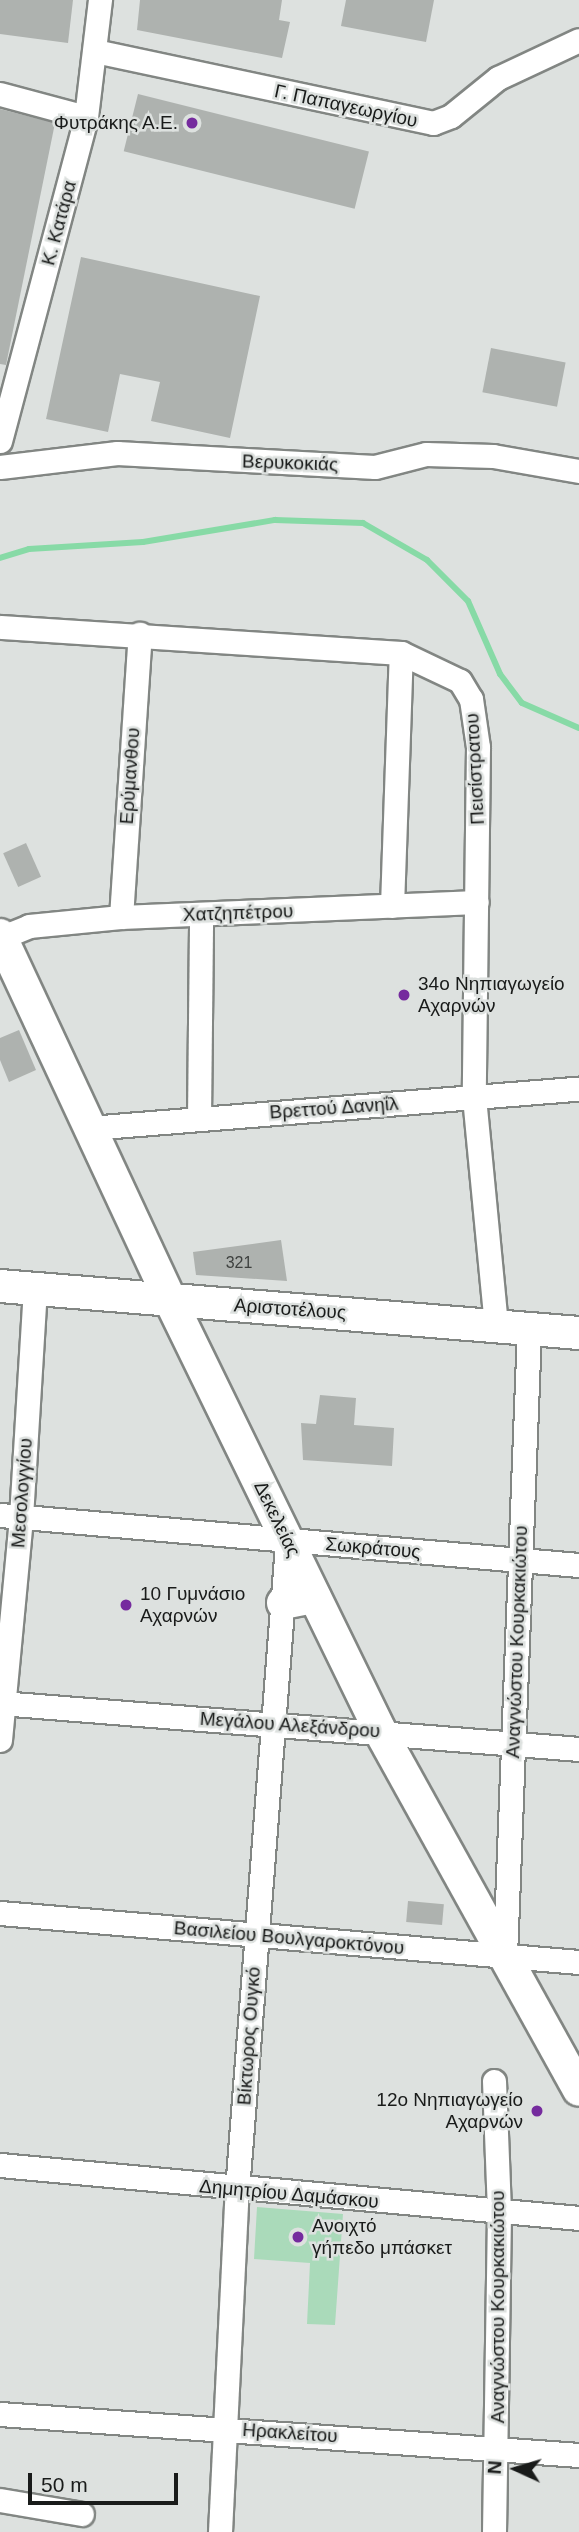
<!DOCTYPE html>
<html>
<head>
<meta charset="utf-8">
<style>
  body { margin:0 }
  #map { position:relative; width:579px; height:2532px; overflow:hidden; background:#dde1df; font-family:Arial,sans-serif }
  div>[style] { position:absolute }
  .green>* { inset:0; background:#aadaba }
  .stream>* { height:6px; margin:-3px; padding:0 3px; transform-origin:3px; border-radius:3px; background:#87daa6 }
  .building>* { inset:0; background:#aeb2af; transform-origin:0 0 }
  .roads { filter:drop-shadow(2px 0 #828683) drop-shadow(-2px 0 #828683) drop-shadow(0 2px #828683) drop-shadow(0 -2px #828683) }
  .street>* { height:23px; margin:-11.5px; padding:0 11.5px; transform-origin:11.5px; border-radius:11.5px; background:#fff }
  .secondary>* { height:32px; margin:-16px; padding:0 16px; transform-origin:16px; border-radius:16px; background:#fff }
  .dots>* { width:19px; height:19px; translate:-50% -50%; box-sizing:border-box; border:4px solid #dde1df; border-radius:50% }
  span { translate:-50% -50%; white-space:nowrap; text-align:center; line-height:1.15; -webkit-text-stroke:5px #dde1df; paint-order:stroke }
  .number-label { font-size:16px; color:#3e413f }
  .number-label span { -webkit-text-stroke-width:0 }
  .street-label { font-size:19px; color:#191b1a }
  .poi-label { font-size:19px; color:#191b1a }
  .right { translate:-100% -50%; text-align:right }
  .left { translate:0 -50%; text-align:left }
  .north { position:absolute; left:481px; top:2434px; width:70px; height:70px; -webkit-text-stroke:5px #dde1df; paint-order:stroke; rotate:274deg; font-size:19px; font-weight:700; line-height:28px; text-align:center; color:#191b1a }
  .north::after { content:''; display:block; margin:auto; width:24px; height:32px; background:#191b1a; clip-path:polygon(50% 0,100% 100%,50% 72%,0 100%) }
  .scale { position:absolute; left:28px; top:2473px; width:150px; height:32px; box-sizing:border-box; border:4px solid #191b1a; border-top:0; padding-left:9px; font-size:21px; line-height:24px; white-space:nowrap; color:#191b1a; -webkit-text-stroke:5px #dde1df; paint-order:stroke }
</style>
</head>
<body>
<div id="map">
  <div class="green">
    <div style="clip-path:polygon(257px 2207px,343px 2214px,335px 2325px,307px 2324px,310px 2263px,254px 2259px)"></div>
  </div>
  <div class="stream">
    <div style="left:0;top:558px;width:30px;rotate:-17deg"></div>
    <div style="left:29px;top:549px;width:114px;rotate:-3.5deg"></div>
    <div style="left:143px;top:542px;width:134px;rotate:-9.5deg"></div>
    <div style="left:275px;top:520px;width:88px;rotate:2deg"></div>
    <div style="left:363px;top:523px;width:74px;rotate:30deg"></div>
    <div style="left:427px;top:560px;width:58px;rotate:45deg"></div>
    <div style="left:468px;top:601px;width:80px;rotate:66.3deg"></div>
    <div style="left:500px;top:674px;width:36px;rotate:53deg"></div>
    <div style="left:522px;top:703px;width:62px;rotate:23.7deg"></div>
  </div>
  <div class="building">
    <div style="clip-path:polygon(0 0,73px 0,68px 43px,0 34px)"></div>
    <div style="clip-path:polygon(140px 0,282px 0,279px 20px,290px 22px,282px 58px,137px 30px)"></div>
    <div style="clip-path:polygon(346px 0,434px 0,426px 42px,341px 26px)"></div>
    <div style="left:138px;top:94px;width:238px;height:59px;rotate:14deg"></div>
    <div style="clip-path:polygon(0 109px,55px 123px,6px 365px,0 364px)"></div>
    <div style="clip-path:polygon(81px 257px,260px 296px,230px 438px,151px 421px,160px 382px,120px 374px,108px 432px,46px 419px)"></div>
    <div style="left:491px;top:348px;width:76px;height:45px;rotate:11deg"></div>
    <div style="left:26px;top:843px;width:37px;height:25px;rotate:66deg"></div>
    <div style="clip-path:polygon(19px 1030px,36px 1070px,9px 1082px,0 1060px,0 1038px)"></div>
    <div style="clip-path:polygon(281px 1240px,287px 1281px,196px 1275px,193px 1252px)"></div>
    <div style="clip-path:polygon(320px 1395px,356px 1398px,354px 1425px,394px 1428px,392px 1466px,303px 1460px,301px 1423px,316px 1424px)"></div>
    <div style="left:408px;top:1901px;width:36px;height:21px;rotate:5deg"></div>
  </div>
  <div class="roads">
    <div class="street">
      <div style="left:95px;top:51px;width:346px;rotate:12deg"></div>
      <div style="left:433px;top:123px;width:19px;rotate:-21deg"></div>
      <div style="left:451px;top:116px;width:60px;rotate:-39deg"></div>
      <div style="left:498px;top:78px;width:89px;rotate:-25.1deg"></div>
      <div style="left:0;top:94px;width:89px;rotate:15deg"></div>
      <div style="left:0;top:441px;width:335px;rotate:-75.1deg"></div>
      <div style="left:86px;top:117px;width:118px;rotate:-83.2deg"></div>
      <div style="left:0;top:467px;width:118px;rotate:-6.8deg"></div>
      <div style="left:117px;top:453px;width:258px;rotate:3.1deg"></div>
      <div style="left:375px;top:467px;width:53px;rotate:-14.3deg"></div>
      <div style="left:426px;top:454px;width:67px;rotate:1.7deg"></div>
      <div style="left:493px;top:456px;width:87px;rotate:9.9deg"></div>
      <div style="left:0;top:627px;width:402px;rotate:3.7deg"></div>
      <div style="left:401px;top:653px;width:65px;rotate:25.4deg"></div>
      <div style="left:460px;top:681px;width:21px;rotate:59deg"></div>
      <div style="left:471px;top:699px;width:49px;rotate:81.7deg"></div>
      <div style="left:478px;top:747px;width:350px;rotate:90.7deg"></div>
      <div style="left:474px;top:1097px;width:230px;rotate:84.5deg"></div>
      <div style="left:392px;top:906px;width:253px;rotate:-88deg"></div>
      <div style="left:121px;top:917px;width:284px;rotate:-86.2deg"></div>
      <div style="left:0;top:938px;width:31px;rotate:-22deg"></div>
      <div style="left:29px;top:926px;width:92px;rotate:-5.6deg"></div>
      <div style="left:121px;top:917px;width:356px;rotate:-2.4deg"></div>
      <div style="left:199px;top:1118px;width:203px;rotate:-89.4deg"></div>
      <div style="left:89px;top:1128px;width:492px;rotate:-4.6deg"></div>
      <div style="left:0;top:1515px;width:581px;rotate:4.94deg"></div>
      <div style="left:0;top:1703px;width:581px;rotate:4.54deg"></div>
      <div style="left:0;top:1740px;width:224px;rotate:-84.6deg"></div>
      <div style="left:21px;top:1517px;width:229px;rotate:-86.5deg"></div>
      <div style="left:0;top:1913px;width:581px;rotate:4.84deg"></div>
      <div style="left:505px;top:1955px;width:626px;rotate:-87.8deg"></div>
      <div style="left:0;top:2165px;width:581px;rotate:5.23deg"></div>
      <div style="left:0;top:2414px;width:580px;rotate:4.05deg"></div>
      <div style="left:0;top:2500px;width:83px;rotate:9.7deg"></div>
      <div style="left:220px;top:2532px;width:342px;rotate:-87.2deg"></div>
      <div style="left:237px;top:2190px;width:648px;rotate:-85.57deg"></div>
      <div style="left:494px;top:2532px;width:321px;rotate:-89.1deg"></div>
      <div style="left:499px;top:2211px;width:130px;rotate:-92.2deg"></div>
    </div>
    <div class="secondary">
      <div style="left:0;top:935px;width:403px;rotate:65deg"></div>
      <div style="left:170px;top:1300px;width:479px;rotate:64deg"></div>
      <div style="left:380px;top:1731px;width:410px;rotate:61deg"></div>
      <div style="left:0;top:1286px;width:581px;rotate:4.64deg"></div>
      <div style="left:283px;top:1603px;width:32px;rotate:-11deg"></div>
    </div>
  </div>
  <div class="dots">
    <div style="left:192px;top:123px;background:#752b9e"></div>
    <div style="left:404px;top:995px;background:#752b9e"></div>
    <div style="left:126px;top:1605px;background:#752b9e"></div>
    <div style="left:537px;top:2111px;background:#752b9e"></div>
    <div style="left:298px;top:2237px;background:#752b9e"></div>
  </div>
  <div class="number-label">
    <span style="left:239px;top:1263px">321</span>
  </div>
  <div class="street-label">
    <span style="left:346px;top:106px;rotate:12deg">Γ. Παπαγεωργίου</span>
    <span style="left:59px;top:223px;rotate:-75deg">Κ. Κατάρα</span>
    <span style="left:290px;top:463px;rotate:2deg">Βερυκοκιάς</span>
    <span style="left:475px;top:769px;rotate:-93deg">Πεισίστρατου</span>
    <span style="left:130px;top:776px;rotate:-86deg">Ερύμανθου</span>
    <span style="left:238px;top:913px;rotate:-2deg">Χατζηπέτρου</span>
    <span style="left:334px;top:1108px;rotate:-4deg">Βρεττού Δανηΐλ</span>
    <span style="left:290px;top:1309px;rotate:4deg">Αριστοτέλους</span>
    <span style="left:22px;top:1493px;rotate:-86deg">Μεσολογγίου</span>
    <span style="left:277px;top:1519px;rotate:64deg">Δεκελείας</span>
    <span style="left:373px;top:1548px;rotate:5deg">Σωκράτους</span>
    <span style="left:517px;top:1642px;rotate:-88deg">Αναγνώστου Κουρκακιώτου</span>
    <span style="left:290px;top:1725px;rotate:4deg">Μεγάλου Αλεξάνδρου</span>
    <span style="left:289px;top:1938px;rotate:5deg">Βασιλείου Βουλγαροκτόνου</span>
    <span style="left:249px;top:2036px;rotate:-86deg">Βίκτωρος Ουγκό</span>
    <span style="left:289px;top:2194px;rotate:5deg">Δημητρίου Δαμάσκου</span>
    <span style="left:498px;top:2307px;rotate:-90deg">Αναγνώστου Κουρκακιώτου</span>
    <span style="left:290px;top:2433px;rotate:4deg">Ηρακλείτου</span>
  </div>
  <div class="poi-label">
    <span class="right" style="left:178px;top:123px">Φυτράκης Α.Ε.</span>
    <span class="left" style="left:418px;top:995px">34o Νηπιαγωγείο<br>Αχαρνών</span>
    <span class="left" style="left:140px;top:1605px">10 Γυμνάσιο<br>Αχαρνών</span>
    <span class="right" style="left:523px;top:2111px">12ο Νηπιαγωγείο<br>Αχαρνών</span>
    <span class="left" style="left:312px;top:2237px">Ανοιχτό<br>γήπεδο μπάσκετ</span>
  </div>
  <div class="north">N</div>
  <div class="scale">50 m</div>
</div>
</body>
</html>
